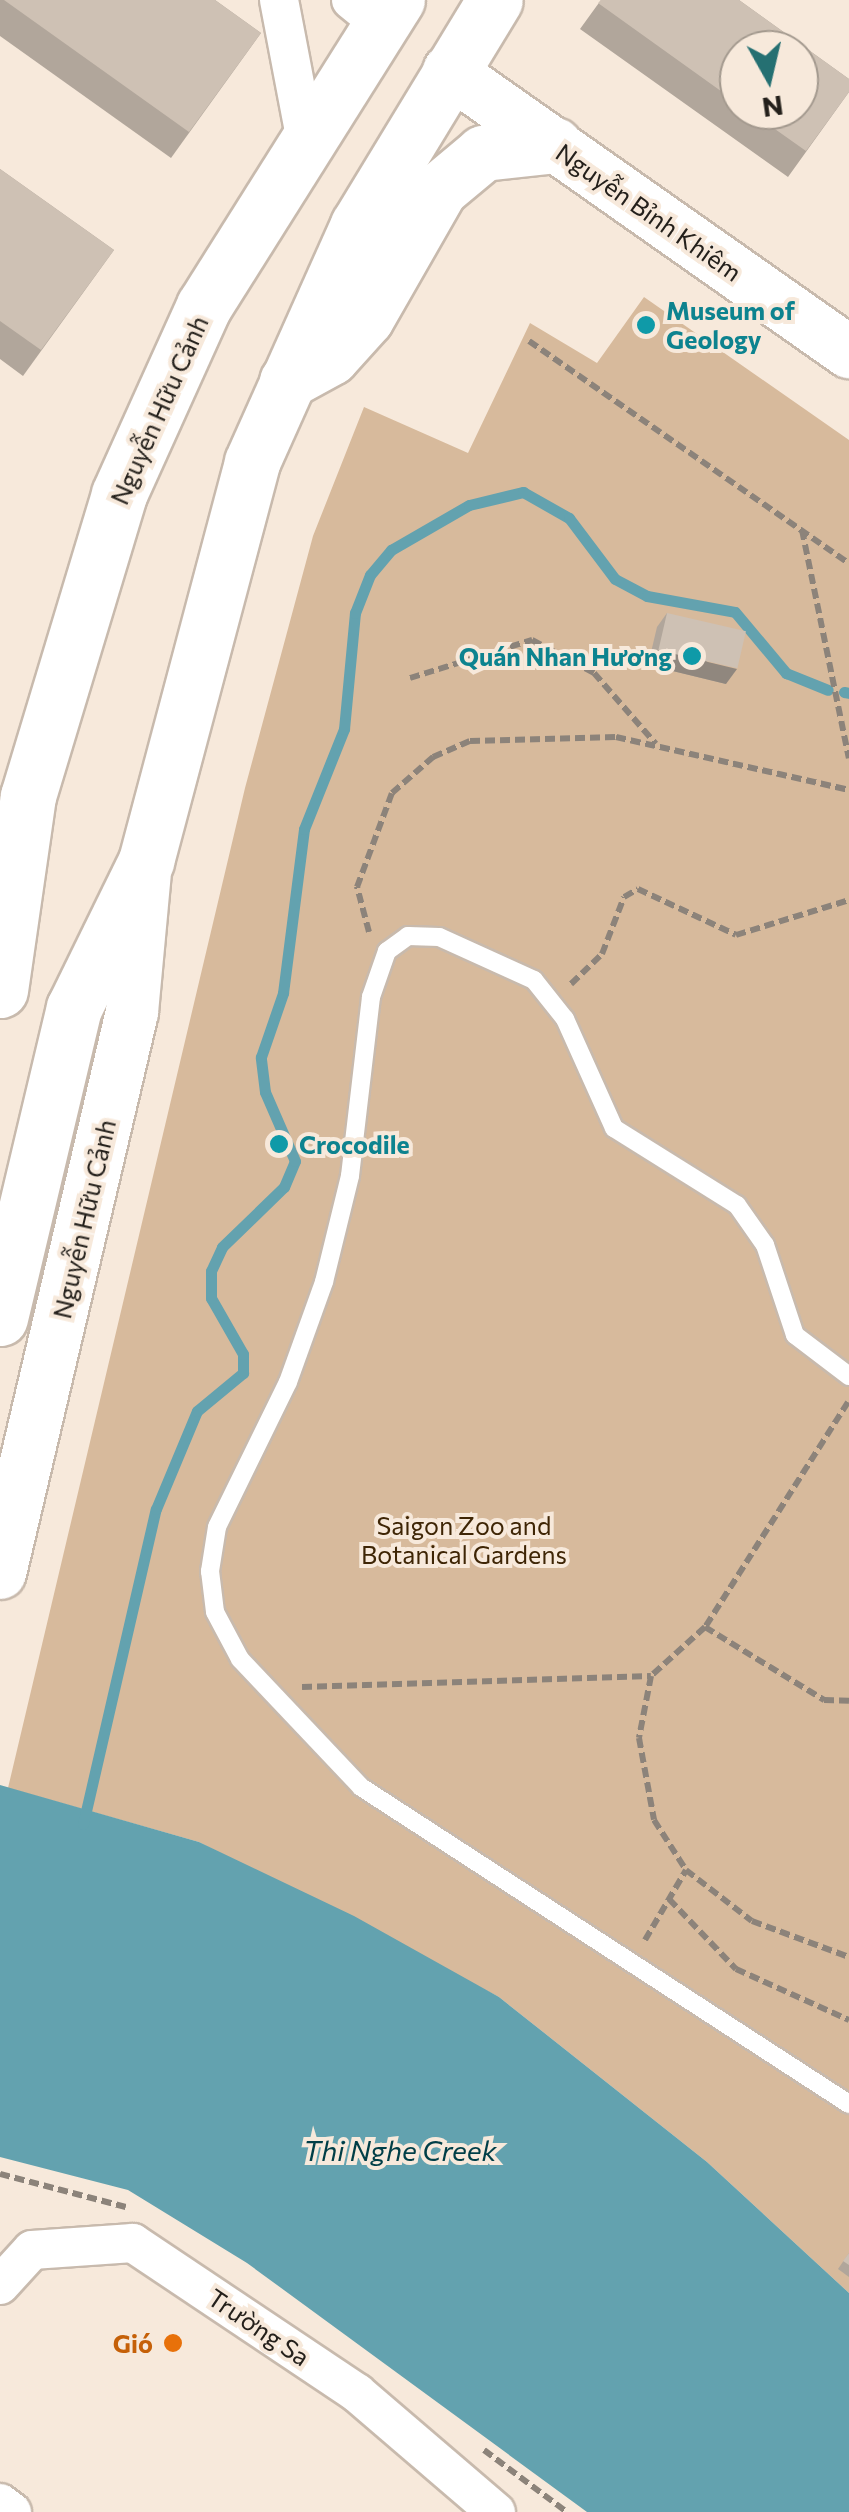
<!DOCTYPE html>
<html>
<head>
<meta charset="utf-8">
<style>
  body { margin:0 }
  #map { position:relative; width:849px; height:2512px; overflow:hidden; background:#f7e9db; font-family:Commissioner,sans-serif }
  div>[style] { position:absolute }
  .green>* { inset:0; background:#d7ba9c }
  .water>* { inset:0; background:#63a2af }
  .stream>* { height:11px; margin:-5.5px; padding:0 5.5px; transform-origin:5.5px; border-radius:5.5px; background:#63a2af }
  .path>* { height:6px; margin-top:-3px; transform-origin:0; background:repeating-linear-gradient(90deg,#8c837a 0 10px,transparent 0 15px) }
  .roads { filter:drop-shadow(2px 0 #c8baad) drop-shadow(-2px 0 #c8baad) drop-shadow(0 2px #c8baad) drop-shadow(0 -2px #c8baad) }
  .lane>* { height:18px; margin:-9px; padding:0 9px; transform-origin:9px; border-radius:9px; background:#fff }
  .street>* { height:38px; margin:-19px; padding:0 19px; transform-origin:19px; border-radius:19px; background:#fff }
  .secondary>* { height:52px; margin:-26px; padding:0 26px; transform-origin:26px; border-radius:26px; background:#fff }
  .primary>* { height:55px; margin:-27.5px; padding:0 27.5px; transform-origin:27.5px; border-radius:27.5px; background:#fff }
  .wall>* { inset:0; background:#b1a69b }
  .shaded-wall>* { inset:0; background:#90877e }
  .building>* { inset:0; background:#cec1b4; transform-origin:0 0 }
  .dots>* { width:28px; height:28px; translate:-50% -50%; box-sizing:border-box; border:5px solid #f7e9db; border-radius:50% }
  span { translate:-50% -50%; white-space:nowrap; text-align:center; line-height:1.15; -webkit-text-stroke:8px #f7e9db; paint-order:stroke }
  .street-label { font-size:25px; color:#24201b }
  .culture-label { font-size:25px; color:#0d838f; font-weight:700 }
  .left { translate:0 -50%; text-align:left }
  .right { translate:-100% -50%; text-align:right }
  .park-label { font-size:25px; color:#3e2505 }
  .food-label { font-size:25px; color:#c56008; font-weight:700 }
  .water-label { font-size:28px; color:#003e47; font-style:italic }
  .north { position:absolute; left:719px; top:30px; width:100px; height:100px; box-sizing:border-box; background:#f7e9db; border:2px solid #a3998e; border-radius:50%; rotate:172deg; font-size:28px; font-weight:700; line-height:40px; text-align:center; color:#24201b }
  .north::after { content:''; display:block; margin:auto; width:35px; height:45px; background:#257072; clip-path:polygon(50% 0,100% 100%,50% 72%,0 100%) }
</style>
</head>
<body>
<div id="map">
  <div class="green">
    <div style="clip-path:polygon(644px 297px,849px 440px,849px 2293px,707px 2162px,499px 1997px,199px 1842px,8px 1788px,245px 788px,313px 536px,364px 407px,468px 453px,530px 323px,597px 363px)"></div>
  </div>
  <div class="water">
    <div style="clip-path:polygon(0 1785px,199px 1842px,354px 1916px,499px 1997px,707px 2162px,849px 2293px,849px 2512px,587px 2512px,247px 2263px,128px 2190px,0 2157px)"></div>
  </div>
  <div class="stream">
    <div style="left:844px;top:692px;width:5px;rotate:11deg"></div>
    <div style="left:83px;top:1824px;width:323px;rotate:-77deg"></div>
    <div style="left:156px;top:1509px;width:106px;rotate:-67.3deg"></div>
    <div style="left:197px;top:1411px;width:60px;rotate:-39.6deg"></div>
    <div style="left:243px;top:1373px;width:19px;rotate:-90deg"></div>
    <div style="left:243px;top:1354px;width:64px;rotate:-119.7deg"></div>
    <div style="left:211px;top:1298px;width:27px;rotate:-90deg"></div>
    <div style="left:211px;top:1271px;width:26px;rotate:-65deg"></div>
    <div style="left:222px;top:1247px;width:86px;rotate:-44.1deg"></div>
    <div style="left:284px;top:1187px;width:28px;rotate:-67deg"></div>
    <div style="left:295px;top:1161px;width:75px;rotate:-113.5deg"></div>
    <div style="left:265px;top:1092px;width:35px;rotate:-97deg"></div>
    <div style="left:261px;top:1057px;width:68px;rotate:-71deg"></div>
    <div style="left:283px;top:993px;width:165px;rotate:-82.7deg"></div>
    <div style="left:304px;top:829px;width:108px;rotate:-68.2deg"></div>
    <div style="left:344px;top:729px;width:117px;rotate:-84.6deg"></div>
    <div style="left:355px;top:613px;width:41px;rotate:-68.5deg"></div>
    <div style="left:370px;top:575px;width:33px;rotate:-50deg"></div>
    <div style="left:391px;top:550px;width:90px;rotate:-30deg"></div>
    <div style="left:469px;top:505px;width:56px;rotate:-13.5deg"></div>
    <div style="left:523px;top:492px;width:53px;rotate:29.5deg"></div>
    <div style="left:569px;top:518px;width:76px;rotate:53deg"></div>
    <div style="left:615px;top:579px;width:36px;rotate:28deg"></div>
    <div style="left:647px;top:596px;width:89px;rotate:10.3deg"></div>
    <div style="left:735px;top:612px;width:80px;rotate:50.1deg"></div>
    <div style="left:786px;top:673px;width:45px;rotate:22deg"></div>
  </div>
  <div class="path">
    <div style="left:529px;top:341px;width:389px;rotate:34.8deg"></div>
    <div style="left:802px;top:530px;width:233px;rotate:78.4deg"></div>
    <div style="left:410px;top:678px;width:128px;rotate:-17.3deg"></div>
    <div style="left:532px;top:640px;width:70px;rotate:28deg"></div>
    <div style="left:594px;top:673px;width:94px;rotate:48.9deg"></div>
    <div style="left:369px;top:932px;width:47px;rotate:-104.9deg"></div>
    <div style="left:357px;top:887px;width:100px;rotate:-69.6deg"></div>
    <div style="left:392px;top:793px;width:55px;rotate:-41.3deg"></div>
    <div style="left:433px;top:757px;width:40px;rotate:-23.4deg"></div>
    <div style="left:470px;top:741px;width:146px;rotate:-1.6deg"></div>
    <div style="left:616px;top:737px;width:239px;rotate:12.8deg"></div>
    <div style="left:571px;top:984px;width:43px;rotate:-44.1deg"></div>
    <div style="left:602px;top:954px;width:61px;rotate:-68.9deg"></div>
    <div style="left:624px;top:897px;width:16px;rotate:-30deg"></div>
    <div style="left:638px;top:889px;width:108px;rotate:25.1deg"></div>
    <div style="left:736px;top:935px;width:118px;rotate:-17.2deg"></div>
    <div style="left:848px;top:1402px;width:267px;rotate:122.4deg"></div>
    <div style="left:705px;top:1627px;width:73px;rotate:137.8deg"></div>
    <div style="left:651px;top:1676px;width:63px;rotate:101deg"></div>
    <div style="left:639px;top:1738px;width:83px;rotate:79.6deg"></div>
    <div style="left:654px;top:1820px;width:59px;rotate:57.4deg"></div>
    <div style="left:686px;top:1870px;width:83px;rotate:37.7deg"></div>
    <div style="left:752px;top:1921px;width:103px;rotate:20.4deg"></div>
    <div style="left:705px;top:1627px;width:140px;rotate:31.5deg"></div>
    <div style="left:824px;top:1700px;width:25px;rotate:2deg"></div>
    <div style="left:302px;top:1687px;width:349px;rotate:-1.8deg"></div>
    <div style="left:669px;top:1899px;width:97px;rotate:46.3deg"></div>
    <div style="left:736px;top:1969px;width:124px;rotate:24.3deg"></div>
    <div style="left:645px;top:1940px;width:81px;rotate:-59.6deg"></div>
    <div style="left:0;top:2174px;width:130px;rotate:14.7deg"></div>
    <div style="left:484px;top:2450px;width:104px;rotate:36.8deg"></div>
  </div>
  <div class="roads">
    <div class="lane">
      <div style="left:849px;top:1376px;width:68px;rotate:-142.8deg"></div>
      <div style="left:795px;top:1335px;width:95px;rotate:-108.4deg"></div>
      <div style="left:765px;top:1245px;width:49px;rotate:-125deg"></div>
      <div style="left:737px;top:1205px;width:145px;rotate:-148deg"></div>
      <div style="left:614px;top:1128px;width:120px;rotate:-114.2deg"></div>
      <div style="left:565px;top:1019px;width:50px;rotate:-128.5deg"></div>
      <div style="left:534px;top:980px;width:104px;rotate:-155.6deg"></div>
      <div style="left:439px;top:937px;width:31px;rotate:-178deg"></div>
      <div style="left:408px;top:936px;width:26px;rotate:144deg"></div>
      <div style="left:387px;top:951px;width:49px;rotate:109.2deg"></div>
      <div style="left:371px;top:997px;width:180px;rotate:96.7deg"></div>
      <div style="left:350px;top:1176px;width:109px;rotate:103.8deg"></div>
      <div style="left:324px;top:1282px;width:106px;rotate:109.8deg"></div>
      <div style="left:288px;top:1382px;width:161px;rotate:116.1deg"></div>
      <div style="left:217px;top:1527px;width:45px;rotate:99deg"></div>
      <div style="left:210px;top:1571px;width:41px;rotate:83deg"></div>
      <div style="left:215px;top:1612px;width:53px;rotate:62deg"></div>
      <div style="left:240px;top:1659px;width:176px;rotate:46.6deg"></div>
      <div style="left:361px;top:1787px;width:582px;rotate:33.01deg"></div>
    </div>
    <div class="street">
      <div style="left:279px;top:0;width:145px;rotate:79.2deg"></div>
      <div style="left:351px;top:0;width:38px;rotate:39deg"></div>
      <div style="left:0;top:2285px;width:47px;rotate:-47.6deg"></div>
      <div style="left:32px;top:2250px;width:101px;rotate:-4deg"></div>
      <div style="left:133px;top:2243px;width:270px;rotate:33.8deg"></div>
      <div style="left:357px;top:2393px;width:183px;rotate:40.6deg"></div>
      <div style="left:0;top:2503px;width:15px;rotate:37deg"></div>
    </div>
    <div class="secondary">
      <div style="left:449px;top:71px;width:489px;rotate:35.1deg"></div>
      <div style="left:0;top:1573px;width:576px;rotate:-76.76deg"></div>
      <div style="left:132px;top:1012px;width:142px;rotate:-84.7deg"></div>
    </div>
    <div class="primary">
      <div style="left:287px;top:381px;width:50px;rotate:-28.6deg"></div>
      <div style="left:331px;top:357px;width:52px;rotate:-48.1deg"></div>
      <div style="left:366px;top:318px;width:149px;rotate:-60.2deg"></div>
      <div style="left:440px;top:189px;width:56px;rotate:-39.9deg"></div>
      <div style="left:483px;top:153px;width:72px;rotate:-6.3deg"></div>
      <div style="left:0;top:990px;width:196px;rotate:-81.8deg"></div>
      <div style="left:28px;top:796px;width:315px;rotate:-73.2deg"></div>
      <div style="left:119px;top:494px;width:206px;rotate:-65.7deg"></div>
      <div style="left:204px;top:306px;width:362px;rotate:-57.8deg"></div>
      <div style="left:0;top:1318px;width:319px;rotate:-76.6deg"></div>
      <div style="left:74px;top:1008px;width:164px;rotate:-63.9deg"></div>
      <div style="left:146px;top:861px;width:413px;rotate:-75.1deg"></div>
      <div style="left:252px;top:462px;width:260px;rotate:-65.9deg"></div>
      <div style="left:358px;top:225px;width:263px;rotate:-58.7deg"></div>
    </div>
  </div>
  <div class="wall">
    <div style="clip-path:polygon(0 0,215px 0,261px 33px,171px 158px,0 36px)"></div>
    <div style="clip-path:polygon(evenodd,601px 0,739px 0,849px 79px,849px 92px,788px 177px,580px 29px,601px 0,739px 50px,799px 50px,799px 110px,739px 110px,739px 50px)"></div>
    <div style="clip-path:polygon(0 169px,114px 250px,23px 376px,0 359px)"></div>
    <div style="clip-path:polygon(667px 613px,726px 684px,648px 665px,657px 627px)"></div>
    <div style="clip-path:polygon(849px 2253px,849px 2277px,838px 2269px)"></div>
  </div>
  <div class="shaded-wall">
    <div style="clip-path:polygon(658px 650px,737px 669px,726px 684px,648px 665px)"></div>
  </div>
  <div class="building">
    <div style="clip-path:polygon(4px 0,215px 0,261px 33px,189px 132px)"></div>
    <div style="clip-path:polygon(601px 0,739px 0,849px 79px,849px 92px,806px 151px,748px 110px,799px 110px,799px 50px,739px 50px,739px 104px,598px 3px)"></div>
    <div style="clip-path:polygon(0 169px,114px 250px,41px 350px,0 321px)"></div>
    <div style="left:667px;top:613px;width:81px;height:38px;rotate:13deg"></div>
    <div style="clip-path:polygon(849px 2253px,849px 2265px,843px 2261px)"></div>
  </div>
  <div class="dots">
    <div style="left:646px;top:325px;background:#0f9aa8"></div>
    <div style="left:692px;top:656px;background:#0f9aa8"></div>
    <div style="left:279px;top:1144px;background:#0f9aa8"></div>
    <div style="left:173px;top:2343px;background:#e8710a"></div>
  </div>
  <div class="street-label">
    <span style="left:649px;top:212px;rotate:35deg">Nguyễn Bỉnh Khiêm</span>
    <span style="left:159px;top:410px;rotate:-66deg">Nguyễn Hữu Cảnh</span>
    <span style="left:84px;top:1219px;rotate:-77deg">Nguyễn Hữu Cảnh</span>
    <span style="left:259px;top:2327px;rotate:34deg">Trường Sa</span>
  </div>
  <div class="culture-label">
    <span class="left" style="left:666px;top:325px">Museum of<br>Geology</span>
    <span class="right" style="left:672px;top:656px">Quán Nhan Hương</span>
    <span class="left" style="left:299px;top:1144px">Crocodile</span>
  </div>
  <div class="park-label">
    <span style="left:464px;top:1540px">Saigon Zoo and<br>Botanical Gardens</span>
  </div>
  <div class="food-label">
    <span class="right" style="left:153px;top:2343px">Gió</span>
  </div>
  <div class="water-label">
    <span style="left:400px;top:2150px">Thi Nghe Creek</span>
  </div>
  <div class="north">N</div>
</div>
</body>
</html>
